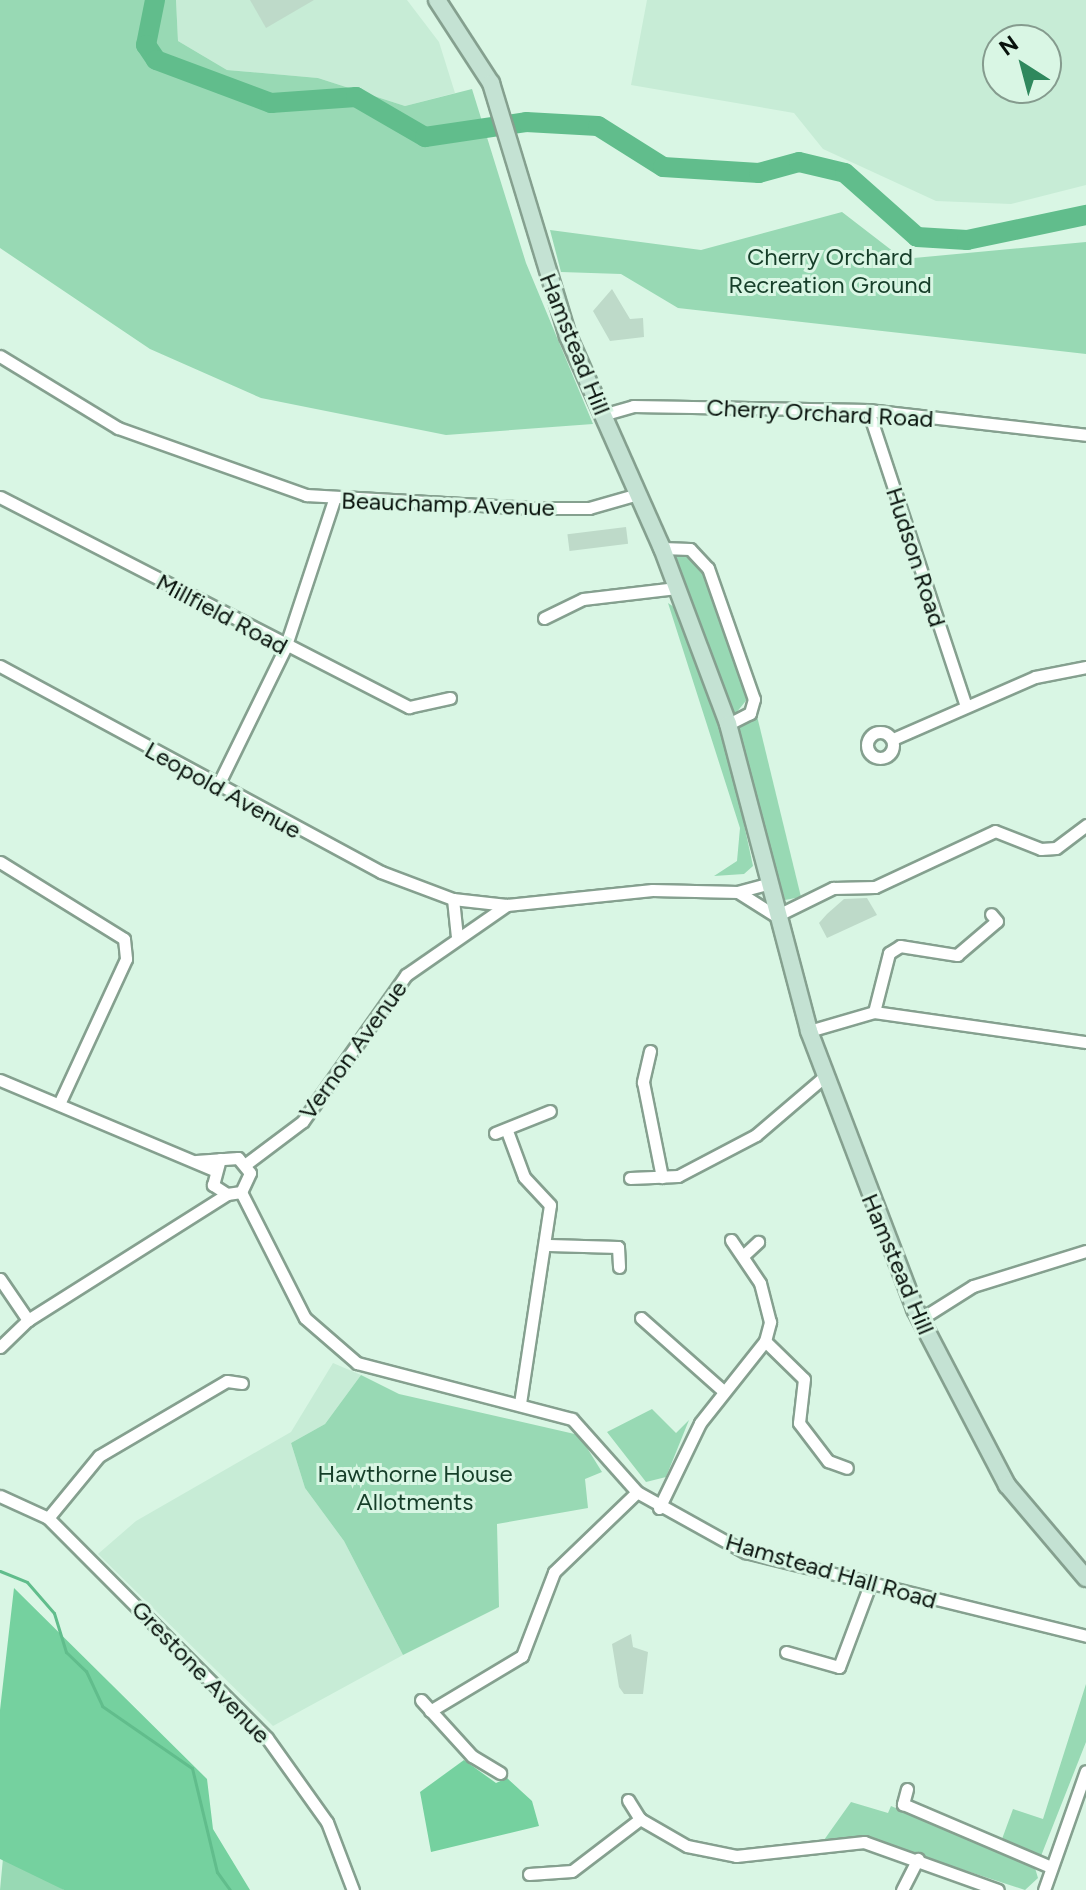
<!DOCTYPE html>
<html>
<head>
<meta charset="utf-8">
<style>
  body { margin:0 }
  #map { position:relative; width:1086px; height:1890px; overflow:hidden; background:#d9f6e4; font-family:Figtree,sans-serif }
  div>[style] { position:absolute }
  .built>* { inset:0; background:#c7ecd6 }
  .green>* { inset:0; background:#98d9b4 }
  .forest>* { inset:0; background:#75d19f }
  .stream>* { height:3px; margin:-1.5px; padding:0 1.5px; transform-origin:1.5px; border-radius:1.5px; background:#61bd8c }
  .river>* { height:20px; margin:-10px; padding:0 10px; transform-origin:10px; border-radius:10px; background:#61bd8c }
  .building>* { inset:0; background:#bedac9; transform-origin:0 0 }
  .roads { filter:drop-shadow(2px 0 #85a08f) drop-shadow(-2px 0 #85a08f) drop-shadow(0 2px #85a08f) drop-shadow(0 -2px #85a08f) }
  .minor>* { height:11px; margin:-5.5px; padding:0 5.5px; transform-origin:5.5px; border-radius:5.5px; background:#fff }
  .minor>.ring { margin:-5.5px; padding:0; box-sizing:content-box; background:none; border:11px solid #fff; border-radius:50% }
  .secondary>* { height:16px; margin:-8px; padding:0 8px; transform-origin:8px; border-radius:8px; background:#c4e2d3 }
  span { translate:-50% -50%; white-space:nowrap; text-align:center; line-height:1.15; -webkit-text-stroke:6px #d9f6e4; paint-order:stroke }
  .park-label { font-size:24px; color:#163e29 }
  .street-label { font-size:24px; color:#08120c }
  .north { position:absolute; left:982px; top:24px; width:80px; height:80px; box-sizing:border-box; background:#d9f6e4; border:2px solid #859b8e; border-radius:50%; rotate:324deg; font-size:22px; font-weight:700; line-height:32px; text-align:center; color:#08120c }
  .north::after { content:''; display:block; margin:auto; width:28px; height:36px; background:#2f885d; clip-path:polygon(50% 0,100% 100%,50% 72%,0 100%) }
</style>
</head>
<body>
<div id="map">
  <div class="built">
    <div style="clip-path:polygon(176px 0,407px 0,439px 42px,455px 93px,405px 106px,318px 78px,227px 70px,178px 41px)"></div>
    <div style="clip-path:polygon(evenodd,647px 0,1086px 0,1086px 185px,1011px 204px,936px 201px,823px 149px,794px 113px,631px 85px,647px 0,998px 40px,1046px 40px,1046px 88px,998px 88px,998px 40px)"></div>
    <div style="clip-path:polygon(333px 1363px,361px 1375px,325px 1424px,291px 1443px,305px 1488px,344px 1541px,403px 1655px,273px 1726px,98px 1554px,136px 1521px,291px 1432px)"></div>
  </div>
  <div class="green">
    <div style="clip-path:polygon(0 0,176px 0,178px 41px,227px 70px,318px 78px,405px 106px,472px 89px,526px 263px,593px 424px,446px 435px,261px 398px,150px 349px,0 248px)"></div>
    <div style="clip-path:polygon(842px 212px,903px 259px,1086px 242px,1086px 354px,678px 308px,621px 274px,561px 272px,550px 230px,701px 250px)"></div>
    <div style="clip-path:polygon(681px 551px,698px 556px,749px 697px,736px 713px,729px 715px,672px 553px)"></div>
    <div style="clip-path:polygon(668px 603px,677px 609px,726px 740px,753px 866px,744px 874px,714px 876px,737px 861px,740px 828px)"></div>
    <div style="clip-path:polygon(757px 716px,801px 897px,785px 900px,737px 728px)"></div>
    <div style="clip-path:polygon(361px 1375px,399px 1394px,579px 1435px,602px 1472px,585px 1479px,588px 1508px,497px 1524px,499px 1607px,403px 1655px,344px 1541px,305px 1488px,291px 1443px,325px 1424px)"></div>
    <div style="clip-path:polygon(652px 1409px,676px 1433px,689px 1420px,666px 1477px,646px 1482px,607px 1432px)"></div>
    <div style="clip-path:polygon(1086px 1684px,1086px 1742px,1041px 1856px,1002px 1839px,1013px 1809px,1043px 1819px)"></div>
    <div style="clip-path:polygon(851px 1802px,888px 1813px,891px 1806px,1035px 1868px,1038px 1878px,1025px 1890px,860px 1836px,824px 1840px)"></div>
    <div style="clip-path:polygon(3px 1858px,60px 1887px,64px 1890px,0 1890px)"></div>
  </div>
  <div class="forest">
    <div style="clip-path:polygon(14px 1588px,207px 1779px,213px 1829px,250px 1890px,64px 1890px,0 1859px,0 1710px)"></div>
    <div style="clip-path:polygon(464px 1760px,496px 1783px,507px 1778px,532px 1801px,539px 1826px,431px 1852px,420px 1792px)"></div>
  </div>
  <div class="stream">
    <div style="left:0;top:1571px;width:29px;rotate:22deg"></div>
    <div style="left:27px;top:1582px;width:41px;rotate:48.9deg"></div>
    <div style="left:54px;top:1613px;width:41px;rotate:72.9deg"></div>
    <div style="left:66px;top:1652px;width:28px;rotate:44deg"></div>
    <div style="left:86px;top:1671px;width:38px;rotate:65deg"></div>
    <div style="left:102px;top:1706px;width:109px;rotate:34.6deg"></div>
    <div style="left:192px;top:1768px;width:107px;rotate:76.5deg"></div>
    <div style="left:217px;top:1872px;width:22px;rotate:54deg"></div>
  </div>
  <div class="river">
    <div style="left:155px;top:0;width:46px;rotate:101.3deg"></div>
    <div style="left:146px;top:45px;width:18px;rotate:56deg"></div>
    <div style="left:156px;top:60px;width:123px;rotate:20.5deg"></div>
    <div style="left:271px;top:103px;width:85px;rotate:-4deg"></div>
    <div style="left:356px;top:97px;width:80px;rotate:30.1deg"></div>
    <div style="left:425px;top:137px;width:102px;rotate:-8.4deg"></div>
    <div style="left:526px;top:122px;width:72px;rotate:3.2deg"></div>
    <div style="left:598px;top:126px;width:77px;rotate:32.2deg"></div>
    <div style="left:663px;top:167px;width:96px;rotate:3.6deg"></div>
    <div style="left:759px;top:173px;width:41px;rotate:-15.4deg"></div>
    <div style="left:799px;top:162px;width:47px;rotate:13.4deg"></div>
    <div style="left:845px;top:173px;width:96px;rotate:41.6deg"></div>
    <div style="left:917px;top:237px;width:50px;rotate:3.4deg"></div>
    <div style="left:967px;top:240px;width:122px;rotate:-11.9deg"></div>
  </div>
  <div class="building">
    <div style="clip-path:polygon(250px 0,314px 0,266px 28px)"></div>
    <div style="clip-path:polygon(612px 289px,630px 319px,643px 318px,644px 337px,610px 341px,593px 311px)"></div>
    <div style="left:626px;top:527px;width:17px;height:59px;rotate:83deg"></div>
    <div style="clip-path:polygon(867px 898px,877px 915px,827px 938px,819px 923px,827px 914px,844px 899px)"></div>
    <div style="clip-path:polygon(631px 1634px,633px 1647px,648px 1652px,643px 1694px,624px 1694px,619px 1687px,612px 1644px)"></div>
  </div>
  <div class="roads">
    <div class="minor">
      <div style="left:0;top:356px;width:138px;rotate:31.4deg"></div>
      <div style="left:118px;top:428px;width:200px;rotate:19.6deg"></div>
      <div style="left:306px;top:495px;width:226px;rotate:3.3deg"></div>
      <div style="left:532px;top:508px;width:57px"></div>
      <div style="left:589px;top:508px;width:51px;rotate:-15.9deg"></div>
      <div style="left:868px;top:410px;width:309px;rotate:71.7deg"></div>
      <div style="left:602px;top:415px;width:32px;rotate:-16deg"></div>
      <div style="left:633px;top:406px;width:235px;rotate:1deg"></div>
      <div style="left:868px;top:410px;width:219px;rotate:6.5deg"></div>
      <div style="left:0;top:497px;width:460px;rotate:27.2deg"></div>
      <div style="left:409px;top:707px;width:42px;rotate:-12.4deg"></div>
      <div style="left:662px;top:548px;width:28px;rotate:2deg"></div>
      <div style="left:690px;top:549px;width:26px;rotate:47deg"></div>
      <div style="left:708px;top:568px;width:139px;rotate:70.7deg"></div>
      <div style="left:754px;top:699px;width:15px;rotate:106deg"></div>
      <div style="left:750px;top:713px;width:25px;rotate:153deg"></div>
      <div style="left:544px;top:618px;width:43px;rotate:-26deg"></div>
      <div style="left:583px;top:599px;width:94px;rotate:-6.7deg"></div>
      <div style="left:0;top:666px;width:433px;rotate:28.4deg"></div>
      <div style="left:381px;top:872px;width:77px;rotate:20.6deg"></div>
      <div style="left:453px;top:899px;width:54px;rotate:6.3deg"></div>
      <div class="ring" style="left:867px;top:732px;width:15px;height:15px"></div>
      <div style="left:893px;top:739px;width:155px;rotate:-23.6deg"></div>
      <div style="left:1035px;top:677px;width:52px;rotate:-11.1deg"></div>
      <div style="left:217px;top:787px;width:155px;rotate:-63.9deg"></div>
      <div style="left:285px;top:648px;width:156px;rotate:-71.7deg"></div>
      <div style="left:0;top:862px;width:146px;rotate:31.8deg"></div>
      <div style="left:124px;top:939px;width:20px;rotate:84deg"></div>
      <div style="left:126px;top:959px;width:160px;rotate:114.8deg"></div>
      <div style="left:767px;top:884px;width:30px;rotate:165deg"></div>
      <div style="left:738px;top:892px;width:45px;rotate:32.3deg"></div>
      <div style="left:776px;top:916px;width:64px;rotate:-26.2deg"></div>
      <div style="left:833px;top:888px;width:42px;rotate:-1.4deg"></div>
      <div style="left:875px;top:887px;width:132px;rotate:-25deg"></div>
      <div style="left:995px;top:831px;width:49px;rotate:21.4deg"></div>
      <div style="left:1041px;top:849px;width:15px;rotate:-4deg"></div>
      <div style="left:1056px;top:848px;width:38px;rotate:-37deg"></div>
      <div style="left:453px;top:899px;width:36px;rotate:84deg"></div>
      <div style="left:874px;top:1012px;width:61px;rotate:-75.7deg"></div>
      <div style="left:889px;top:953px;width:13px;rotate:-32deg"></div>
      <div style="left:900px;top:946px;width:58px;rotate:9deg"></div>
      <div style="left:957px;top:955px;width:52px;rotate:-40.4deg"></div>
      <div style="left:997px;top:921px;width:9px;rotate:-131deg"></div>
      <div style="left:809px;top:1031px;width:68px;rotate:-16.3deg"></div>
      <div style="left:874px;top:1012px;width:214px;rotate:8.1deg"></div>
      <div style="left:650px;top:1051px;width:32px;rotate:103deg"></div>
      <div style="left:643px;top:1082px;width:97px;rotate:78.7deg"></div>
      <div style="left:0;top:1080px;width:230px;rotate:22.8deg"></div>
      <div style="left:507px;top:1131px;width:49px;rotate:69.7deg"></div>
      <div style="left:524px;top:1177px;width:38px;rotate:47deg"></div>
      <div style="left:550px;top:1205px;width:201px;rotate:98.6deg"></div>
      <div style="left:495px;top:1133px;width:59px;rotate:-21.8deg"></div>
      <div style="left:196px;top:1161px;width:42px;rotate:-4.1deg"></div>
      <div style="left:238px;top:1158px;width:19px;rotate:51deg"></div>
      <div style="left:250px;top:1173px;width:21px;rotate:115deg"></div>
      <div style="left:241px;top:1192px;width:14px;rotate:172deg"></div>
      <div style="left:227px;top:1194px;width:17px;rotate:-147deg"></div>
      <div style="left:213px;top:1185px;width:27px;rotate:-75deg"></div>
      <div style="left:246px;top:1164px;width:71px;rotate:-37deg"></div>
      <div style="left:303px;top:1121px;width:179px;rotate:-54.8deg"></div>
      <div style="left:406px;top:975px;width:123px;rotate:-34.7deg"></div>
      <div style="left:507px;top:905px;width:146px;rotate:-5.9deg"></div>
      <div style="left:652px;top:890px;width:86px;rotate:1.3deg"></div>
      <div style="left:630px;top:1178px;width:48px;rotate:-2.4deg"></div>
      <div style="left:678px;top:1176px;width:88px;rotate:-27.7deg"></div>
      <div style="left:756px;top:1135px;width:91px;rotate:-40.5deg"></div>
      <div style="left:241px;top:1192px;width:141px;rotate:63.1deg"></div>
      <div style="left:305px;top:1318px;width:69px;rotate:40.9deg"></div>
      <div style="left:357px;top:1363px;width:222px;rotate:14.6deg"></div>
      <div style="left:572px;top:1419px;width:98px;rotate:48.3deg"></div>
      <div style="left:637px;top:1492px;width:124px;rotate:29.1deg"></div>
      <div style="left:745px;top:1552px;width:351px;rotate:13.8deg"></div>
      <div style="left:549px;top:1245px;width:69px;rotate:1.7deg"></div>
      <div style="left:618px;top:1247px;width:20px;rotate:87deg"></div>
      <div style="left:745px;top:1254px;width:18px;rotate:-43deg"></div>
      <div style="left:0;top:1279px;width:50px;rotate:55.7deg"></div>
      <div style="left:641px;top:1318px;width:108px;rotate:41.6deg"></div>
      <div style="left:919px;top:1320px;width:64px;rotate:-32.2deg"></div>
      <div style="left:973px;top:1286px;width:118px;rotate:-17.2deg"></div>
      <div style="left:765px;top:1341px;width:54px;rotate:44.3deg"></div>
      <div style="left:804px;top:1379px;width:44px;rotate:96.5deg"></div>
      <div style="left:799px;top:1423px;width:48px;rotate:52.7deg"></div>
      <div style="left:828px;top:1461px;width:20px;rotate:20deg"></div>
      <div style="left:0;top:1347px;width:39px;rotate:-44deg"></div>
      <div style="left:28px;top:1320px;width:236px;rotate:-32.3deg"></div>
      <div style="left:0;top:1496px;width:53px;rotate:24.6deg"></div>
      <div style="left:48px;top:1518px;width:310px;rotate:45.1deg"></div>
      <div style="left:267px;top:1738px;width:103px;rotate:54.5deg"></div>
      <div style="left:327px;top:1822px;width:73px;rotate:69.1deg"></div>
      <div style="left:659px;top:1508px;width:94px;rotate:-64.2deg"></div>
      <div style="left:700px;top:1423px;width:105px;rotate:-51.6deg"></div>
      <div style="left:765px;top:1341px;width:20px;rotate:-75deg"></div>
      <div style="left:770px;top:1322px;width:40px;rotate:-104.4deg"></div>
      <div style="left:760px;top:1283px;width:52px;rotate:-124deg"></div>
      <div style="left:48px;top:1518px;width:80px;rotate:-50.6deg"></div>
      <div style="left:99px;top:1456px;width:148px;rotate:-30.4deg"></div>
      <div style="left:227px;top:1381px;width:15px;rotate:8deg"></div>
      <div style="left:786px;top:1652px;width:55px;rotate:15.8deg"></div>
      <div style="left:839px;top:1667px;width:85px;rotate:-69.4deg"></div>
      <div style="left:421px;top:1700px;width:76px;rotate:47.7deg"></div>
      <div style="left:472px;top:1756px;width:33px;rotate:31deg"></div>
      <div style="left:430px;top:1711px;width:107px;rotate:-30.9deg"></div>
      <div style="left:522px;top:1656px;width:90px;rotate:-69.1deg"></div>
      <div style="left:554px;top:1572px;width:115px;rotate:-43.9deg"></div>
      <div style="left:907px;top:1789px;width:16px;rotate:105deg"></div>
      <div style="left:903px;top:1804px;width:161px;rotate:23.1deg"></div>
      <div style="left:628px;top:1800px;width:22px;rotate:58deg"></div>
      <div style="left:640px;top:1819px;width:54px;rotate:29.9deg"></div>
      <div style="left:687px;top:1846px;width:50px;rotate:11.5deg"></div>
      <div style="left:736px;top:1856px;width:129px;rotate:-6.2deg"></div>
      <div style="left:864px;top:1842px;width:142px;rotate:19.7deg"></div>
      <div style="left:529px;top:1874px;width:43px;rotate:-4deg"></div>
      <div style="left:572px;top:1871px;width:86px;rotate:-37.4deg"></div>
      <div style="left:902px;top:1890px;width:35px;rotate:-63deg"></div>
      <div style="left:1044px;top:1890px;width:126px;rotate:-70.6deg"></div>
    </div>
    <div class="secondary">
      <div style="left:437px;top:0;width:99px;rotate:57deg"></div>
      <div style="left:491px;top:83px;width:264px;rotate:73.1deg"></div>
      <div style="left:568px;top:336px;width:232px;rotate:66.1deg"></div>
      <div style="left:662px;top:548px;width:188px;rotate:69.4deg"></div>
      <div style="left:728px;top:724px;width:318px;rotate:75.2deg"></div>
      <div style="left:809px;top:1031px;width:298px;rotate:69.1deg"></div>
      <div style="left:915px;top:1309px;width:199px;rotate:62.4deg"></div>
      <div style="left:1007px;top:1485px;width:122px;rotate:49.7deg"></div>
    </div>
  </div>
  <div class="park-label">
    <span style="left:830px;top:271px">Cherry Orchard<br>Recreation Ground</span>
    <span style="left:415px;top:1488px">Hawthorne House<br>Allotments</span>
  </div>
  <div class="street-label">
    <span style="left:575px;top:344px;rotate:68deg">Hamstead Hill</span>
    <span style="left:820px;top:413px;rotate:3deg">Cherry Orchard Road</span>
    <span style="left:448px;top:504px;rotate:2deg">Beauchamp Avenue</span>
    <span style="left:916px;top:557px;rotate:72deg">Hudson Road</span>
    <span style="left:222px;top:614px;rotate:28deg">Millfield Road</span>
    <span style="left:223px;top:790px;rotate:29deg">Leopold Avenue</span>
    <span style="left:353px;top:1050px;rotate:-54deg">Vernon Avenue</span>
    <span style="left:898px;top:1264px;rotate:67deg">Hamstead Hill</span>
    <span style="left:831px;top:1571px;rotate:16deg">Hamstead Hall Road</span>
    <span style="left:201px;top:1672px;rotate:46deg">Grestone Avenue</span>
  </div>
  <div class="north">N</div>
</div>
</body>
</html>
